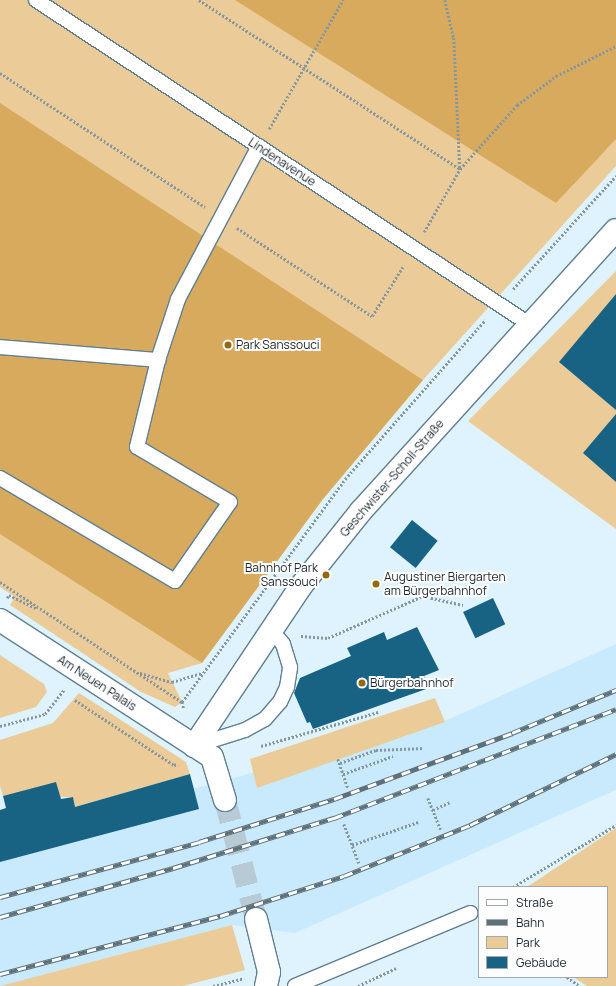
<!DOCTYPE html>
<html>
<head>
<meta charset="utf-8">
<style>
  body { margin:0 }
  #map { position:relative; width:616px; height:986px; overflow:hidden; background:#dff3fe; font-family:Manrope,sans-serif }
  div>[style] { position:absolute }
  .built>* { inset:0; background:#c9eafd }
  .green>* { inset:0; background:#ebcb98 }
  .forest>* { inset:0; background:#d8aa5e }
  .building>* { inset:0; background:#186383; transform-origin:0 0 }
  .secondary-tunnel>* { height:22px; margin-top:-11px; transform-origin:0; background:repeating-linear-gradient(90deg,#b8cad5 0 22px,transparent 0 33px) }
  .path>* { height:2.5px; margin-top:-1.25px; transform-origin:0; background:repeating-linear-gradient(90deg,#86969f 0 2px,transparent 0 4px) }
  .roads { filter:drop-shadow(1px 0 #607f90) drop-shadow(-1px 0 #607f90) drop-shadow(0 1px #607f90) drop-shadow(0 -1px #607f90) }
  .lane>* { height:14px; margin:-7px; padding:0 7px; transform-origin:7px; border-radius:7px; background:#fff }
  .secondary>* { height:22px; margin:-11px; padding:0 11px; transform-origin:11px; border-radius:11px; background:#fff }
  .rail>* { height:4.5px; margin-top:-2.25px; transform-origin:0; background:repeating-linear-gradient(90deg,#fdfdfd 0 9px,#607078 0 18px); box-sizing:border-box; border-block:1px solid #607078 }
  .dots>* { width:11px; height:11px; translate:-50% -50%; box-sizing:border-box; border:2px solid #fdfdfd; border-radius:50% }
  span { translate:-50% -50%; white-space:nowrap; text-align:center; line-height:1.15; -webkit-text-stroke:4px #fdfdfd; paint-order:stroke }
  .street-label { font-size:12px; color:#1b282f }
  .poi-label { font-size:12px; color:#1b282f }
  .left { translate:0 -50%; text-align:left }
  .right { translate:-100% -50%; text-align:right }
  .legend { position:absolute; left:478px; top:886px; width:130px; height:92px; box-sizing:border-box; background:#fdfdfd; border:1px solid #a3a8ab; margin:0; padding:5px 7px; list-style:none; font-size:12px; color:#1b282f }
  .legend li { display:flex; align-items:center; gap:8px; height:20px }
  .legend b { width:20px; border:1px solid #a3a8ab }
</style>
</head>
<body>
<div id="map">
  <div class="built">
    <div style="clip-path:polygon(616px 644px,616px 790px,295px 933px,232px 925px,0 986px,0 841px,447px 720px)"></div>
  </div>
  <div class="green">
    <div style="clip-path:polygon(0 0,616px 0,616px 166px,423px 380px,323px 499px,202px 663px,168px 673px,182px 702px,175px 707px,141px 692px,10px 605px,15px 597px,0 587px)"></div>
    <div style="clip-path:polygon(616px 271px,616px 529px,468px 421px)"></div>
    <div style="clip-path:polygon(0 655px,44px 684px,47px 692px,36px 707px,0 718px)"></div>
    <div style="clip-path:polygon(79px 693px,186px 762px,190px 774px,75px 807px,73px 797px,3px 796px,0 786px,0 740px,53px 723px)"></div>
    <div style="clip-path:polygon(435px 698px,445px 722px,257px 788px,250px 759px)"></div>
    <div style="clip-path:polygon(616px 828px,616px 986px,587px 986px,573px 977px,607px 977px,607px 887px,527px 887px)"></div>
    <div style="clip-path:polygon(232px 925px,245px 970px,183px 986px,0 986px)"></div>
  </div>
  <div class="forest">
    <div style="clip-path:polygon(235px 0,616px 0,616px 139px,556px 203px)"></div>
    <div style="clip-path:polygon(0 103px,423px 380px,323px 499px,202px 663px,0 534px)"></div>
  </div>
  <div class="building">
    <div style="clip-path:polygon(616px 294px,616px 410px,559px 362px)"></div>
    <div style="clip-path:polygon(616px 414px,616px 482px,583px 453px)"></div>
    <div style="left:412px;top:520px;width:33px;height:35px;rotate:39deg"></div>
    <div style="left:493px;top:598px;width:29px;height:33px;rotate:65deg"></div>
    <div style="clip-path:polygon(417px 627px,439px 670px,424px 676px,429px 688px,313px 729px,310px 722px,307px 723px,294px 693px,300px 678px,351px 656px,347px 648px,384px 632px,387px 640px)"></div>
    <div style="clip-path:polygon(190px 774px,199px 809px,0 862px,0 810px,6px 808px,3px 796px,56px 782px,61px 799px,73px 797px,75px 807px)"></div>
  </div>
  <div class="secondary-tunnel">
    <div style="left:225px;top:800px;width:123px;rotate:75.4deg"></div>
  </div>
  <div class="path">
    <div style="left:199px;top:0;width:311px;rotate:32.9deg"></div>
    <div style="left:445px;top:0;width:39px;rotate:77deg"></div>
    <div style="left:454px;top:38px;width:130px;rotate:87.4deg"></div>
    <div style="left:0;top:73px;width:245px;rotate:33.2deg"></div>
    <div style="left:269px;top:129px;width:149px;rotate:-60.2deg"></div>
    <div style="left:237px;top:228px;width:161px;rotate:33.1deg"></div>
    <div style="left:372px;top:316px;width:60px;rotate:-57.9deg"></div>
    <div style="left:424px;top:232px;width:73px;rotate:-60.3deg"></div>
    <div style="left:460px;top:169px;width:86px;rotate:-48.3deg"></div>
    <div style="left:517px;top:105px;width:49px;rotate:-36.6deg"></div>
    <div style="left:556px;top:76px;width:67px;rotate:-26.6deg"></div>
    <div style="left:513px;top:289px;width:153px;rotate:-47.7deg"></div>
    <div style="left:0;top:582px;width:218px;rotate:33.4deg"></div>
    <div style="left:182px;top:702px;width:7px;rotate:74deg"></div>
    <div style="left:7px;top:598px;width:4px;rotate:-56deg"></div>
    <div style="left:9px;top:595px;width:30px;rotate:26deg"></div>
    <div style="left:301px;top:636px;width:27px;rotate:4deg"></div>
    <div style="left:328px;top:638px;width:104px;rotate:-23.9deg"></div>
    <div style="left:423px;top:596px;width:41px;rotate:12.7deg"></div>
    <div style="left:140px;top:673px;width:33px;rotate:16deg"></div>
    <div style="left:172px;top:682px;width:31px;rotate:-17deg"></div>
    <div style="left:75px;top:700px;width:118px;rotate:33.3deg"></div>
    <div style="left:174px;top:765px;width:4px;rotate:-14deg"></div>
    <div style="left:182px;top:702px;width:276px;rotate:-53.8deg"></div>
    <div style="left:345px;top:479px;width:212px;rotate:-48.6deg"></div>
    <div style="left:0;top:726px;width:47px;rotate:-14.9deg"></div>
    <div style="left:45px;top:714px;width:31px;rotate:-52deg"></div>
    <div style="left:261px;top:746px;width:122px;rotate:-16.2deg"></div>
    <div style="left:338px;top:759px;width:31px;rotate:71deg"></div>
    <div style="left:340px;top:763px;width:38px;rotate:-20deg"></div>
    <div style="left:376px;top:750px;width:48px;rotate:-2.4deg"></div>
    <div style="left:343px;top:774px;width:53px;rotate:-19.8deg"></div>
    <div style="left:428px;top:798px;width:35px;rotate:68deg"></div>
    <div style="left:433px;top:810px;width:19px;rotate:-25deg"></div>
    <div style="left:344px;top:824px;width:42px;rotate:69deg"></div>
    <div style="left:352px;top:845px;width:70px;rotate:-19.2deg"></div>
    <div style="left:513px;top:887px;width:120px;rotate:-31deg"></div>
    <div style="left:567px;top:977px;width:16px;rotate:35deg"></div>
    <div style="left:213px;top:986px;width:32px;rotate:-14deg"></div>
    <div style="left:358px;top:986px;width:42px;rotate:-25.3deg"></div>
  </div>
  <div class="roads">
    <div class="lane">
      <div style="left:36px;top:0;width:590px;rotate:33.31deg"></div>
      <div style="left:0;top:347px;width:159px;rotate:4.7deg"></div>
      <div style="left:0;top:478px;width:203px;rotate:30.5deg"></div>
      <div style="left:175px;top:581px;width:96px;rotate:-55.2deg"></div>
      <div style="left:230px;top:502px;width:108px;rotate:-149.4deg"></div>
      <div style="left:137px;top:447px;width:89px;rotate:-76.4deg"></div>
      <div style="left:158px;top:360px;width:64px;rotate:-71.8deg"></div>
      <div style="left:178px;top:299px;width:173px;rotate:-62.1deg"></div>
      <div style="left:194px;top:746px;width:53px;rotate:-17.4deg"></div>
      <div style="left:245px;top:730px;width:23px;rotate:-29deg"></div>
      <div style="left:265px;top:719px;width:23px;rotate:-49deg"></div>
      <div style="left:280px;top:702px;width:17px;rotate:-65deg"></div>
      <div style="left:287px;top:687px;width:20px;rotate:-81deg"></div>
      <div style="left:290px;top:667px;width:24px;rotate:-107deg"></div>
      <div style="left:283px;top:644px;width:17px;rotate:-130deg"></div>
      <div style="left:295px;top:986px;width:190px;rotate:-22.6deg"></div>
    </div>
    <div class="secondary">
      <div style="left:0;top:620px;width:252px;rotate:32.9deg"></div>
      <div style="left:212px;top:757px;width:45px;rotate:73.2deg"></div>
      <div style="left:194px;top:746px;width:192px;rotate:-56.2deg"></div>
      <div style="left:301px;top:586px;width:96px;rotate:-51.3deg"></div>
      <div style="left:361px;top:511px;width:379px;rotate:-47.8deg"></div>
      <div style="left:256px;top:919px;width:55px;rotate:76.2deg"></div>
      <div style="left:269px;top:972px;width:14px;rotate:102deg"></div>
    </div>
  </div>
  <div class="rail">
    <div style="left:0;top:897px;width:206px;rotate:-15.4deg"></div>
    <div style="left:199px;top:842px;width:142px;rotate:-17.7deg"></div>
    <div style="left:334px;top:799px;width:190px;rotate:-20.3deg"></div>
    <div style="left:512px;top:733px;width:113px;rotate:-22.5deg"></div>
    <div style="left:0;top:917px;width:180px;rotate:-15.8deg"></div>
    <div style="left:173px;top:868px;width:169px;rotate:-17.3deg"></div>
    <div style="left:334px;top:818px;width:302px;rotate:-21.1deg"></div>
    <div style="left:0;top:974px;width:228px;rotate:-14.8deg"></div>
    <div style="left:220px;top:916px;width:130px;rotate:-17.9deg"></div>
    <div style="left:344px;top:876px;width:136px;rotate:-22deg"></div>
    <div style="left:470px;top:825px;width:162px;rotate:-25.9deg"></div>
  </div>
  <div class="dots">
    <div style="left:228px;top:345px;background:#936914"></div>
    <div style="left:326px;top:575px;background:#936914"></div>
    <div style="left:376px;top:584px;background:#936914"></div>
    <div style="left:362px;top:683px;background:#936914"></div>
  </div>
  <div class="street-label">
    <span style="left:282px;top:162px;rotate:33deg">Lindenavenue</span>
    <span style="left:392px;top:478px;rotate:-49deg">Geschwister-Scholl-Straße</span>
    <span style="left:97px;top:683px;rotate:33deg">Am Neuen Palais</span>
  </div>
  <div class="poi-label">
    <span class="left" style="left:236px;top:345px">Park Sanssouci</span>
    <span class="right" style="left:318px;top:575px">Bahnhof Park<br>Sanssouci</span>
    <span class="left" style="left:384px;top:584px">Augustiner Biergarten<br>am Bürgerbahnhof</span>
    <span class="left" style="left:370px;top:683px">Bürgerbahnhof</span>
  </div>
  <ul class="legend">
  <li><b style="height:5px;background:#fff"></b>Straße</li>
  <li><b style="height:5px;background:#607078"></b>Bahn</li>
  <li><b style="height:11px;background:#ebcb98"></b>Park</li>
  <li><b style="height:11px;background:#186383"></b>Gebäude</li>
  </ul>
</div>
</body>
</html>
